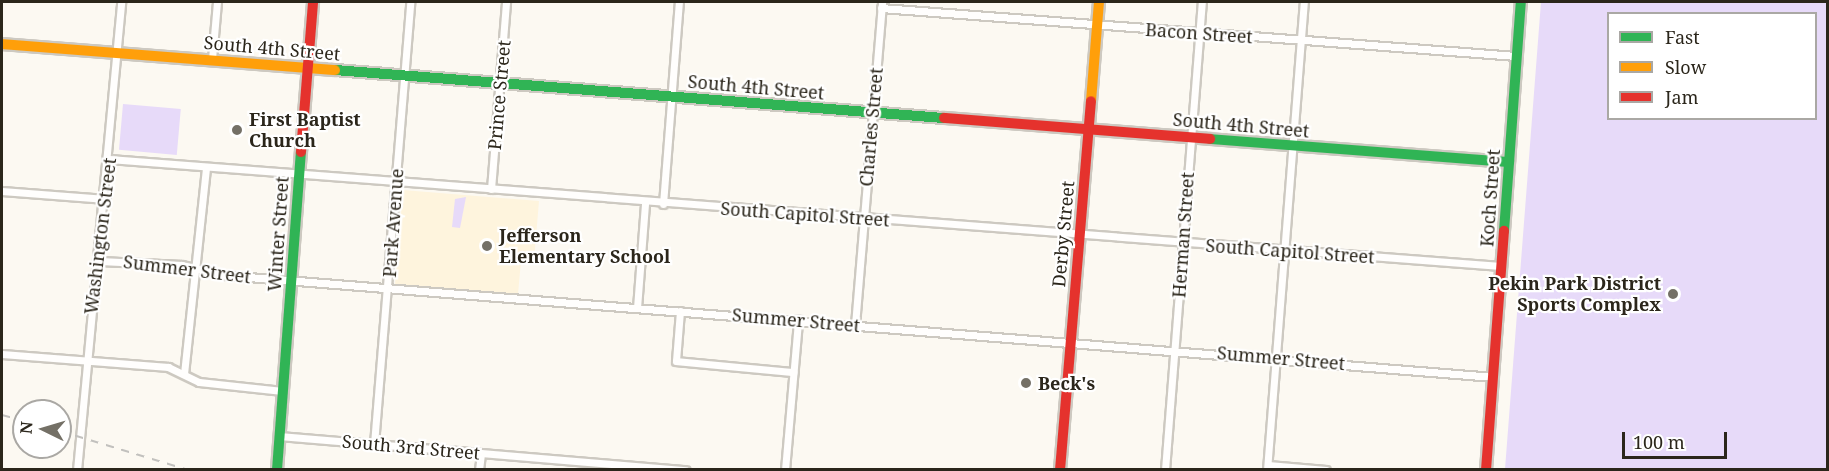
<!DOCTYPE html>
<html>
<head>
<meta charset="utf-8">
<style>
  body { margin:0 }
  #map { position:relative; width:1829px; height:471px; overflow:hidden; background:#fcf9f2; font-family:"Noto Serif",serif }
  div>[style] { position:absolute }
  .built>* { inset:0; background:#fef4dd }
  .green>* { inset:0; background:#e7daf9; transform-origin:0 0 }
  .roads { filter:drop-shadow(2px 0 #cdc9c1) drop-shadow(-2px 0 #cdc9c1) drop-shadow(0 2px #cdc9c1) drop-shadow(0 -2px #cdc9c1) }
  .street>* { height:7px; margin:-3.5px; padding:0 3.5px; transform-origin:3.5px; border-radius:3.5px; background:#fffefd }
  .fast>* { height:10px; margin:-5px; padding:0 5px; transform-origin:5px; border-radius:5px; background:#30b455 }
  .slow>* { height:10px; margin:-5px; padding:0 5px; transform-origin:5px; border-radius:5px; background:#ff9f0a }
  .jam>* { height:10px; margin:-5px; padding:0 5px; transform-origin:5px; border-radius:5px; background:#e5322d }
  .rail>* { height:2px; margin-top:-1px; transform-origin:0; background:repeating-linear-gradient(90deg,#c2c1be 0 8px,transparent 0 16px) }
  .dots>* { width:16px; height:16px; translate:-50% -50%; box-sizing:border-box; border:3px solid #fff; border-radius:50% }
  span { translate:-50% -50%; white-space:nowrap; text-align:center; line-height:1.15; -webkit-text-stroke:4.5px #fff; paint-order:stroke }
  .street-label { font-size:18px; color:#2b261b }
  .poi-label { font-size:18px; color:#2b261b; font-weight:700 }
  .left { translate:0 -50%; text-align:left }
  .right { translate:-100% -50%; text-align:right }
  .frame { position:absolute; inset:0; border:3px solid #2b261b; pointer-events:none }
  .legend { position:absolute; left:1607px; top:12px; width:210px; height:108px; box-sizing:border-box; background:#fff; border:2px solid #aaa8a4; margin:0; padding:8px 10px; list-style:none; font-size:18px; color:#2b261b }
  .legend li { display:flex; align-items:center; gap:12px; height:30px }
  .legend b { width:30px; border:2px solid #aaa8a4 }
  .north { position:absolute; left:12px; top:399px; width:60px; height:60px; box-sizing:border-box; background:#fff; border:2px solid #aaa8a4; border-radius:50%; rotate:275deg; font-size:16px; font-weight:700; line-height:24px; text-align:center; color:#2b261b }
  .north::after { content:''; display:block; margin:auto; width:21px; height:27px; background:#747066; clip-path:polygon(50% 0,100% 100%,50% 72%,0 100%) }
  .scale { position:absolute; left:1622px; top:432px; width:105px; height:27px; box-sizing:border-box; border:3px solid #2b261b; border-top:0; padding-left:8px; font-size:18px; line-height:21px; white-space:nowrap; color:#2b261b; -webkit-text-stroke:4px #fff; paint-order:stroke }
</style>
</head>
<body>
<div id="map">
  <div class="built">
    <div style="clip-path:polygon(403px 190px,539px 201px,534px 261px,521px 261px,518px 294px,395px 285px)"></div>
  </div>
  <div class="green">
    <div style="clip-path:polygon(evenodd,1541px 2px,1827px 2px,1827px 469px,1505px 469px,1541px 2px,1608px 14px,1816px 14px,1816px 118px,1608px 118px,1608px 14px)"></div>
    <div style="left:123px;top:104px;width:58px;height:46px;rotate:5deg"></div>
    <div style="clip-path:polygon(466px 197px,460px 228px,452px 227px,455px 199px)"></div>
  </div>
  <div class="roads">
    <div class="street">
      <div style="left:881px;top:8px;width:638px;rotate:4.32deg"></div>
      <div style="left:212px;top:59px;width:57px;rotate:-85deg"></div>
      <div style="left:109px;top:159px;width:1396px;rotate:4.4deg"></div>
      <div style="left:491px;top:189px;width:188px;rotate:-85.4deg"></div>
      <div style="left:2px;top:191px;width:104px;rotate:4.4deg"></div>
      <div style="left:663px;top:204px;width:203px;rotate:-85.5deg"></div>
      <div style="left:100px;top:261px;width:82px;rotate:2.8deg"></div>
      <div style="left:182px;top:265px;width:42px;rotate:13.7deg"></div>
      <div style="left:223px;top:275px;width:1274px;rotate:4.59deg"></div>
      <div style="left:637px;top:308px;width:105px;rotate:-85.6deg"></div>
      <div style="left:680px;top:311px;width:50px;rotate:94.6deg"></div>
      <div style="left:676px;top:361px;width:118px;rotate:5.4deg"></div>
      <div style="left:855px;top:325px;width:324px;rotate:-85.2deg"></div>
      <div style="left:2px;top:354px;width:167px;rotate:4.5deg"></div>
      <div style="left:168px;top:367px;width:34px;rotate:26deg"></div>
      <div style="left:199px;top:382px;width:84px;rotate:6.1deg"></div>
      <div style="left:184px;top:374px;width:208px;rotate:-83.9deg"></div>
      <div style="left:279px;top:436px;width:408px;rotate:4.8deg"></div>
      <div style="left:374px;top:444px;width:443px;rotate:-85.3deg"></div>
      <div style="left:1268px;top:465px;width:58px;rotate:4.9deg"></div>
      <div style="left:77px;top:470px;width:470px;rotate:-84.6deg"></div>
      <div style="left:479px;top:470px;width:17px;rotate:-83deg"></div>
      <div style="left:785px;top:470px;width:151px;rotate:-85deg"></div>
      <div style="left:1165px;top:470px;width:469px;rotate:-85.5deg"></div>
      <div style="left:1267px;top:470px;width:469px;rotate:-85.5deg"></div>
    </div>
    <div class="fast">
      <div style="left:335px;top:70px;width:611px;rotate:4.51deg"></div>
      <div style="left:1210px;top:139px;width:300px;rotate:4.4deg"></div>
      <div style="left:1504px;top:231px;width:230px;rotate:-85.8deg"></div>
      <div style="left:277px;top:470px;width:319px;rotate:-85.7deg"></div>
    </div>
    <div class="slow">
      <div style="left:2px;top:44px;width:334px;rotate:4.5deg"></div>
      <div style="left:1091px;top:101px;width:99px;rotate:-85.4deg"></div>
    </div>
    <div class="jam">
      <div style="left:944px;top:118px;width:267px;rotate:4.5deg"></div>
      <div style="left:301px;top:152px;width:150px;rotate:-85.4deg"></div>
      <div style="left:1060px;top:470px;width:370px;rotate:-85.2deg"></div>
      <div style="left:1486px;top:470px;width:240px;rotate:-85.7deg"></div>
    </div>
  </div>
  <div class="rail">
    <div style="left:2px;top:415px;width:23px;rotate:15deg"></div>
    <div style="left:60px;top:431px;width:134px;rotate:16.9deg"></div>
  </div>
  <div class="dots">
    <div style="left:237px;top:130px;background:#747066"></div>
    <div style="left:487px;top:246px;background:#747066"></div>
    <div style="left:1673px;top:294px;background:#747066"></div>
    <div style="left:1026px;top:383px;background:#747066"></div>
  </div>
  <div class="street-label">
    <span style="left:1199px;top:33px;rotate:4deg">Bacon Street</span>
    <span style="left:272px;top:48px;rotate:5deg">South 4th Street</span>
    <span style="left:756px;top:87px;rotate:5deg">South 4th Street</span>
    <span style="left:499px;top:95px;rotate:-85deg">Prince Street</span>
    <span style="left:1241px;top:125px;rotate:5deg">South 4th Street</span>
    <span style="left:871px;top:127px;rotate:-85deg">Charles Street</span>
    <span style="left:1490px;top:198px;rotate:-86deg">Koch Street</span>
    <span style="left:805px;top:214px;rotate:4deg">South Capitol Street</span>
    <span style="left:393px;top:223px;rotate:-86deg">Park Avenue</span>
    <span style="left:278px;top:234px;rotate:-86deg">Winter Street</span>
    <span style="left:1063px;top:234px;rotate:-85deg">Derby Street</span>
    <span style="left:1183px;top:235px;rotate:-86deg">Herman Street</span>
    <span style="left:100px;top:236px;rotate:-83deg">Washington Street</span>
    <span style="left:1290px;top:251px;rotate:4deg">South Capitol Street</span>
    <span style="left:187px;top:269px;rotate:7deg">Summer Street</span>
    <span style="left:796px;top:320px;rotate:5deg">Summer Street</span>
    <span style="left:1281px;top:358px;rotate:5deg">Summer Street</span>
    <span style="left:411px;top:447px;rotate:5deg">South 3rd Street</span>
  </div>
  <div class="poi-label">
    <span class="left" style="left:249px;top:130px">First Baptist<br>Church</span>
    <span class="left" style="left:499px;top:246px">Jefferson<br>Elementary School</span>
    <span class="right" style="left:1661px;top:294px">Pekin Park District<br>Sports Complex</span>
    <span class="left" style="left:1038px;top:383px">Beck's</span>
  </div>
  <div class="frame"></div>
  <ul class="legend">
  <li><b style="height:8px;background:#30b455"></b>Fast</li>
  <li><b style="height:8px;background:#ff9f0a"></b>Slow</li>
  <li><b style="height:8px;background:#e5322d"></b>Jam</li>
  </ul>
  <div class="north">N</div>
  <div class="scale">100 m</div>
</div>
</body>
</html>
